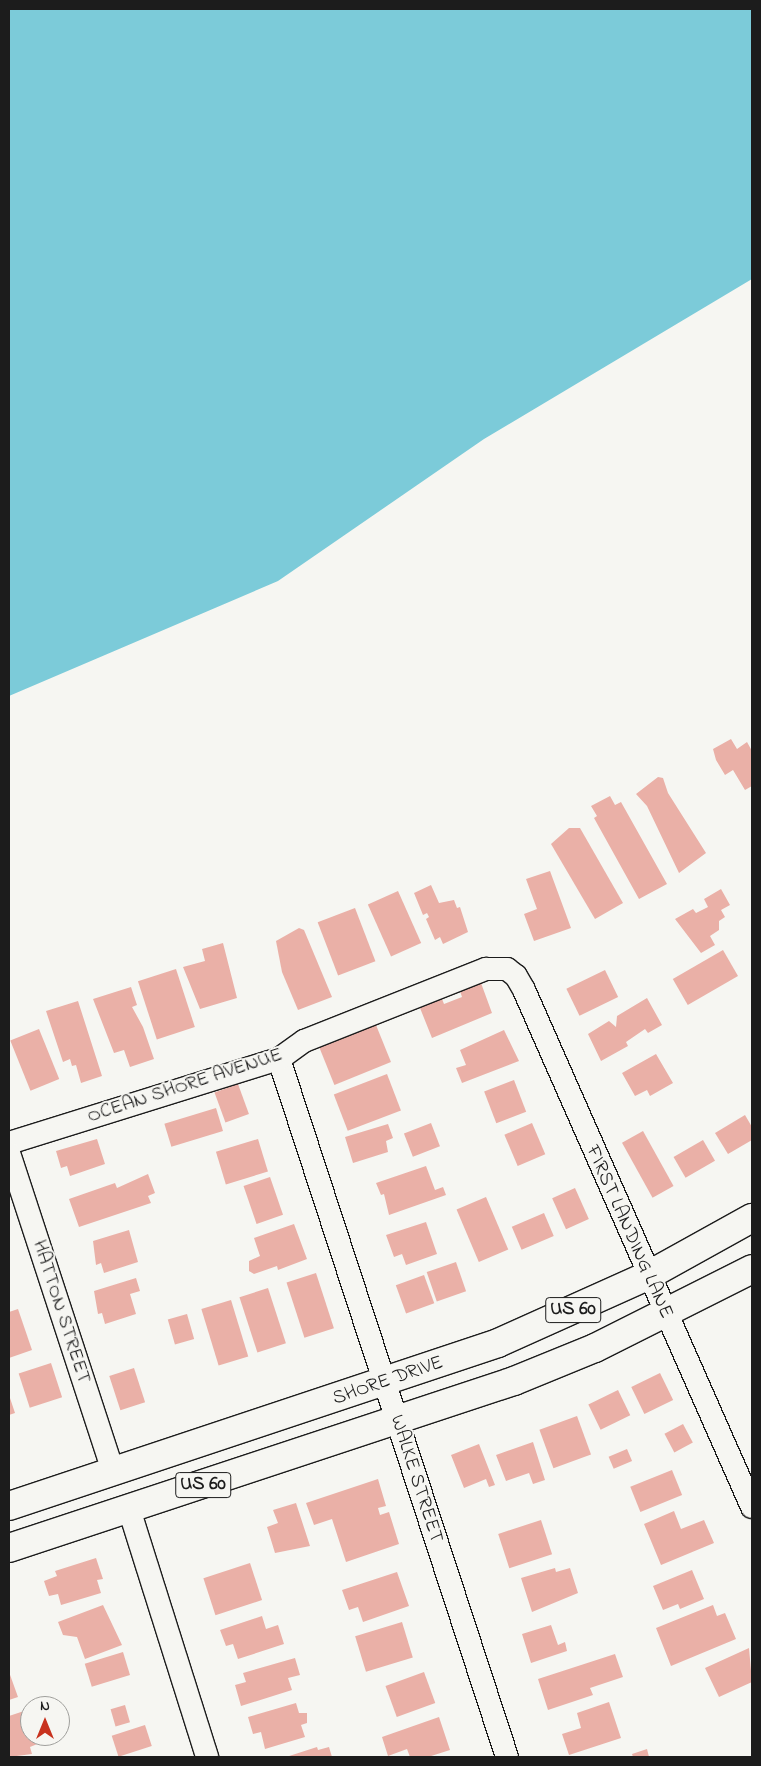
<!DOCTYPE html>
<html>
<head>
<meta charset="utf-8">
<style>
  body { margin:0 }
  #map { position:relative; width:761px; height:1766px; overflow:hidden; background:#f6f6f2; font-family:"Indie Flower",sans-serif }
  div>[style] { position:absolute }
  .water>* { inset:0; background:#7ccbd9 }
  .building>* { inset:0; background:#eab0a7; transform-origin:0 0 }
  .roads { filter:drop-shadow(1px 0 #1c1c1c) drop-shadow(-1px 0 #1c1c1c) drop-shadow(0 1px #1c1c1c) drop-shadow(0 -1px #1c1c1c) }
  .minor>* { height:22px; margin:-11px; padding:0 11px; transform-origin:11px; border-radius:11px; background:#f6f6f2 }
  .trunk>* { height:28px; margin:-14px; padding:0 14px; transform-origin:14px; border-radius:14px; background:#f6f6f2 }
  span { translate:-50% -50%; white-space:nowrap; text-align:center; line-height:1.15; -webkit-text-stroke:4px #f6f6f2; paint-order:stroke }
  .shield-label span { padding:1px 4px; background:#f6f6f2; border:1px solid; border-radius:4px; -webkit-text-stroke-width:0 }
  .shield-label { font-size:19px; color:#1c1c1c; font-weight:700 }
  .street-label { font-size:20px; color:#1c1c1c }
  .frame { position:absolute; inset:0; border:10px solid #1c1c1c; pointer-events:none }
  .north { position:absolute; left:20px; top:1696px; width:50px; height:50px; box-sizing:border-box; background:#f6f6f2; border:1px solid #9f9f9c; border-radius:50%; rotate:0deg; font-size:14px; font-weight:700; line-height:20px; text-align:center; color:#1c1c1c }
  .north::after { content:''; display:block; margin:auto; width:18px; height:22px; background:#c8321e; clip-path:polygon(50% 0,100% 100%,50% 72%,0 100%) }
</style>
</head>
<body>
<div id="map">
  <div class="water">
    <div style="clip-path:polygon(9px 9px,752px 9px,752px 279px,484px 439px,278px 581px,9px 696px)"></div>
  </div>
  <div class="building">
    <div style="clip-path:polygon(731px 739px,737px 749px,747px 742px,752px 751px,752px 786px,745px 790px,733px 770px,725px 775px,716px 760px,713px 749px)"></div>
    <div style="clip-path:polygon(658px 777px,663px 778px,668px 793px,706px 853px,679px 873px,647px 806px,636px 794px)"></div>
    <div style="clip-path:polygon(610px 796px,615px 805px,621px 802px,667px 884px,639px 899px,594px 818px,597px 816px,591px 806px)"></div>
    <div style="clip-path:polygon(569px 828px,580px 828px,623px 903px,595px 919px,551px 844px)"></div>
    <div style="clip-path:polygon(550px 871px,571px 928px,534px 941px,524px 914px,537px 909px,526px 879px)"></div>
    <div style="clip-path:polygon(431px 885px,439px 903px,454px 900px,457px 908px,460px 907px,468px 932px,443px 944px,440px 937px,435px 940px,426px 919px,429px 917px,427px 913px,423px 915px,414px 893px)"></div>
    <div style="clip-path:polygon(721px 889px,730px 905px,721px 910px,725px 917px,719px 921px,719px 930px,710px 936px,715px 945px,701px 953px,675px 919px,693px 909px,696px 913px,708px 907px,704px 899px)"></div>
    <div style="left:398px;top:891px;width:57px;height:33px;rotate:66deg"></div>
    <div style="left:355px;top:908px;width:57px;height:40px;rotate:69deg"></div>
    <div style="clip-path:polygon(299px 928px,304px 930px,332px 997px,298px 1010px,282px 972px,276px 941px)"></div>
    <div style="clip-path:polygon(223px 943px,237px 998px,200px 1009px,183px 967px,205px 961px,202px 949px)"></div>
    <div style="left:723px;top:950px;width:30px;height:58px;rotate:60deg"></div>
    <div style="left:176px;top:969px;width:61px;height:40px;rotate:72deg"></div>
    <div style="left:605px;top:970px;width:30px;height:43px;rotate:64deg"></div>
    <div style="clip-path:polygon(481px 983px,492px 1013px,432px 1038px,420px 1008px,442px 999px,444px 1004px,462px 997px,460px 991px)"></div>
    <div style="clip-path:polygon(131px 987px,137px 1005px,132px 1007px,143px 1027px,154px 1059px,130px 1067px,124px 1050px,114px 1053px,93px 999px)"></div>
    <div style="clip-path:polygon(647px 998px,662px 1025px,648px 1033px,645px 1029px,626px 1042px,628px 1046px,601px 1061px,588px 1034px,609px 1021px,616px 1027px,617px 1016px)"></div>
    <div style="clip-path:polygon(78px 1001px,102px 1076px,81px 1083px,76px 1065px,72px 1066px,70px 1059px,63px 1062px,46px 1011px)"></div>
    <div style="left:376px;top:1025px;width:40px;height:61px;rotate:68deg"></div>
    <div style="left:39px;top:1029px;width:54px;height:31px;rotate:68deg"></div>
    <div style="clip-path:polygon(504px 1030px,519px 1061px,462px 1083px,456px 1068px,466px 1065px,460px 1050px)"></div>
    <div style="clip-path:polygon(656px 1054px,673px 1083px,650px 1096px,647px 1090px,635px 1096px,622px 1073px)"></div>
    <div style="left:387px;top:1074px;width:39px;height:57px;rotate:69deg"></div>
    <div style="left:514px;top:1080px;width:34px;height:32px;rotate:69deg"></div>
    <div style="left:238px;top:1084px;width:32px;height:25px;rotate:70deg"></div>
    <div style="left:216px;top:1108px;width:24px;height:54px;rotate:73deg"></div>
    <div style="clip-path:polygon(745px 1115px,752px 1127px,752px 1140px,728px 1154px,715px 1133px)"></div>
    <div style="left:431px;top:1123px;width:25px;height:29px;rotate:69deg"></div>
    <div style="left:532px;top:1123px;width:34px;height:30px;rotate:67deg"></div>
    <div style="clip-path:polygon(388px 1124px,393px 1138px,386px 1141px,388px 1152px,353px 1163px,345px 1137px)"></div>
    <div style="left:643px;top:1131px;width:63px;height:24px;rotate:61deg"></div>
    <div style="clip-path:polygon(97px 1139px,105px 1164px,70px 1176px,67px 1166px,61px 1168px,56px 1151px)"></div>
    <div style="left:258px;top:1139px;width:34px;height:44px;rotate:73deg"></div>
    <div style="left:703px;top:1140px;width:24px;height:34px;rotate:60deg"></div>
    <div style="clip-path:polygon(426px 1166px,435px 1190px,443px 1187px,446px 1195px,389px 1215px,384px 1194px,381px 1195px,376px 1183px)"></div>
    <div style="clip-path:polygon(148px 1174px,155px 1193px,148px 1196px,151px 1203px,79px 1227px,69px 1199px,115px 1183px,117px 1188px)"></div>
    <div style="left:270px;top:1177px;width:40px;height:28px;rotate:71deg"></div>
    <div style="left:575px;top:1188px;width:34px;height:25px;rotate:66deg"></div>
    <div style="left:486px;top:1197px;width:57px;height:32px;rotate:67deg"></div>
    <div style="left:544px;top:1213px;width:25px;height:35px;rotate:67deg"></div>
    <div style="clip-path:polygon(426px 1222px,437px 1254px,406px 1265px,402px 1254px,394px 1257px,386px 1235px)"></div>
    <div style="clip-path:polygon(294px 1224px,307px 1259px,278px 1270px,277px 1266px,254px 1274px,249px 1271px,249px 1261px,260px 1256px,254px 1238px)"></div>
    <div style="clip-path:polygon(129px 1230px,138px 1262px,104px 1273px,101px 1263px,96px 1265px,93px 1241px)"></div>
    <div style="left:456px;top:1262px;width:31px;height:31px;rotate:71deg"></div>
    <div style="left:316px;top:1273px;width:58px;height:31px;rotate:72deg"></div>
    <div style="left:424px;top:1275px;width:30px;height:30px;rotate:70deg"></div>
    <div style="clip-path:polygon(136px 1278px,140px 1291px,130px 1294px,136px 1314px,105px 1324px,102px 1313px,98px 1314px,94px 1291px)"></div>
    <div style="left:268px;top:1288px;width:58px;height:30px;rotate:72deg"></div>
    <div style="left:231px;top:1300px;width:59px;height:31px;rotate:73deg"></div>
    <div style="clip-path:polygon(18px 1309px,32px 1350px,9px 1358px,9px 1312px)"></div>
    <div style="left:187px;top:1314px;width:26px;height:20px;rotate:74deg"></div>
    <div style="left:51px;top:1363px;width:36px;height:34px;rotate:72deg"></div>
    <div style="left:134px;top:1368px;width:36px;height:26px;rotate:72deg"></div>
    <div style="left:660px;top:1373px;width:30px;height:32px;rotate:64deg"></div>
    <div style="left:618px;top:1390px;width:28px;height:33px;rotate:64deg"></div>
    <div style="clip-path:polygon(9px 1395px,15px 1413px,9px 1415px)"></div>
    <div style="left:577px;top:1416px;width:41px;height:40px;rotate:70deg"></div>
    <div style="left:683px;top:1424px;width:21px;height:21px;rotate:62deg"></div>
    <div style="clip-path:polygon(533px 1442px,545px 1480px,533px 1484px,529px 1473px,506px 1481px,496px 1455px)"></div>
    <div style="clip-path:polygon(479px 1444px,495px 1485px,489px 1487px,486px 1479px,464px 1488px,451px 1455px)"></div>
    <div style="left:627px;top:1449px;width:13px;height:20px;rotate:67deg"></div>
    <div style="left:672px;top:1470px;width:27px;height:45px;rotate:68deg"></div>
    <div style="clip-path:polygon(378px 1479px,386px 1506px,378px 1508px,380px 1515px,389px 1512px,399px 1544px,346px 1562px,332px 1519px,314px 1525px,306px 1503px)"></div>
    <div style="clip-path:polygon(296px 1503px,310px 1546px,275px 1553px,267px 1527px,278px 1523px,273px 1510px)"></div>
    <div style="clip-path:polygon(674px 1511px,681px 1529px,704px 1520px,714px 1543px,661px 1565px,644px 1524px)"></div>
    <div style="left:541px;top:1520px;width:36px;height:45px;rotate:72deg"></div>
    <div style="clip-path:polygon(96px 1558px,103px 1579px,97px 1580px,101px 1593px,61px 1605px,58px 1594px,49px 1596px,44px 1581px,57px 1576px,55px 1571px)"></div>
    <div style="left:250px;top:1563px;width:39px;height:49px;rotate:72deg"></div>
    <div style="clip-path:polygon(555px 1568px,556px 1572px,570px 1568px,578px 1593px,532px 1612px,521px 1578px)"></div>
    <div style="clip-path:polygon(692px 1570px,704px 1599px,680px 1609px,678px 1604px,663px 1610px,653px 1586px)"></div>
    <div style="clip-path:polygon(397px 1572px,409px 1606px,363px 1622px,358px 1607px,349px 1610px,342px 1590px)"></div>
    <div style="clip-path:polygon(103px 1605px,122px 1645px,85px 1659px,77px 1637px,63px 1635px,58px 1622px)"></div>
    <div style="clip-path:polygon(713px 1605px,717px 1616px,725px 1613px,736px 1639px,671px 1666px,656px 1628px)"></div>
    <div style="clip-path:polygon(262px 1616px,266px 1629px,278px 1625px,284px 1644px,238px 1659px,233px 1644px,226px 1646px,220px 1630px)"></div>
    <div style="left:402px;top:1622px;width:37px;height:49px;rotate:73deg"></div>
    <div style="clip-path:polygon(551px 1625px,558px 1645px,565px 1642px,567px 1651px,531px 1663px,522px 1634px)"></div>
    <div style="clip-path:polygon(749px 1648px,752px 1682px,719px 1697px,705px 1668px)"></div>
    <div style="left:123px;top:1652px;width:24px;height:40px;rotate:73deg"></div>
    <div style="clip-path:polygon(615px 1654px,623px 1677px,590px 1688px,593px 1695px,548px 1710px,538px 1679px)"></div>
    <div style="clip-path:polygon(295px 1658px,300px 1675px,288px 1678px,292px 1690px,241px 1706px,235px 1685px,246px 1682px,243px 1673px)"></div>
    <div style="clip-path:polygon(9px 1672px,18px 1697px,9px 1700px)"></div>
    <div style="left:424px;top:1672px;width:33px;height:41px;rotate:70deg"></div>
    <div style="clip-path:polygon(609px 1702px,621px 1738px,569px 1755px,562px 1734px,581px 1728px,577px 1713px)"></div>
    <div style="clip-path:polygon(296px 1703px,299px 1713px,307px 1713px,307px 1723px,301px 1725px,305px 1737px,265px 1749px,261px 1732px,253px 1734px,248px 1717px)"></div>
    <div style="left:125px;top:1705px;width:18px;height:15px;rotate:74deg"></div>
    <div style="clip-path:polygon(30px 1709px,30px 1736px,45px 1736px,47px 1740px,30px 1747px,32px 1754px,9px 1757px,9px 1716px)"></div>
    <div style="clip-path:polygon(439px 1717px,450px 1750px,428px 1757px,410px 1757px,407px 1749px,388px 1756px,382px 1737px)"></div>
    <div style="left:145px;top:1725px;width:22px;height:35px;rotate:72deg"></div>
    <div style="clip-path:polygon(317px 1747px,318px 1750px,329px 1747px,332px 1757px,286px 1757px)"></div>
    <div style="clip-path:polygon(647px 1749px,649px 1757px,633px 1757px,632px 1754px)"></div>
  </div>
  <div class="roads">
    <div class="minor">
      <div style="left:279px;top:1059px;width:734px;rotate:71.91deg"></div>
      <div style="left:9px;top:1143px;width:283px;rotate:-17.3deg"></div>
      <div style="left:279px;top:1059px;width:31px;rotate:-36deg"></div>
      <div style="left:304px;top:1041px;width:196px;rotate:-21.6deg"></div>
      <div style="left:486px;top:969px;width:21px"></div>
      <div style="left:507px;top:969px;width:11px;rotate:38deg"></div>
      <div style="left:516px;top:976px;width:16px;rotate:60deg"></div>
      <div style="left:524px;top:990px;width:565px;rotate:66.2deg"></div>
      <div style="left:9px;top:1153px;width:335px;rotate:71.9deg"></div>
      <div style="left:129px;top:1509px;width:260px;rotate:72.5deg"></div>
    </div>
    <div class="trunk">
      <div style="left:9px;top:1506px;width:515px;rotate:-18.43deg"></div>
      <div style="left:498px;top:1343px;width:166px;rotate:-24.2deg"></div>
      <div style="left:649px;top:1275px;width:118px;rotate:-29deg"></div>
      <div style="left:9px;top:1548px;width:532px;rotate:-18.3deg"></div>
      <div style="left:514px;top:1381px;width:87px;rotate:-22.2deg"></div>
      <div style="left:595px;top:1348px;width:176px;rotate:-26.7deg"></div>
    </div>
  </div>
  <div class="shield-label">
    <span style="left:573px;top:1310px">US 60</span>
    <span style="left:203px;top:1485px">US 60</span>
  </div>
  <div class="street-label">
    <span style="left:185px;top:1086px;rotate:-18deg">OCEAN SHORE AVENUE</span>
    <span style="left:629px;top:1232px;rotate:66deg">FIRST LANDING LANE</span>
    <span style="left:61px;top:1312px;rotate:72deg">HATTON STREET</span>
    <span style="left:388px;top:1381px;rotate:-19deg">SHORE DRIVE</span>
    <span style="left:416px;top:1479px;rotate:72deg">WALKE STREET</span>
  </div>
  <div class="frame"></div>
  <div class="north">N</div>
</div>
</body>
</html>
